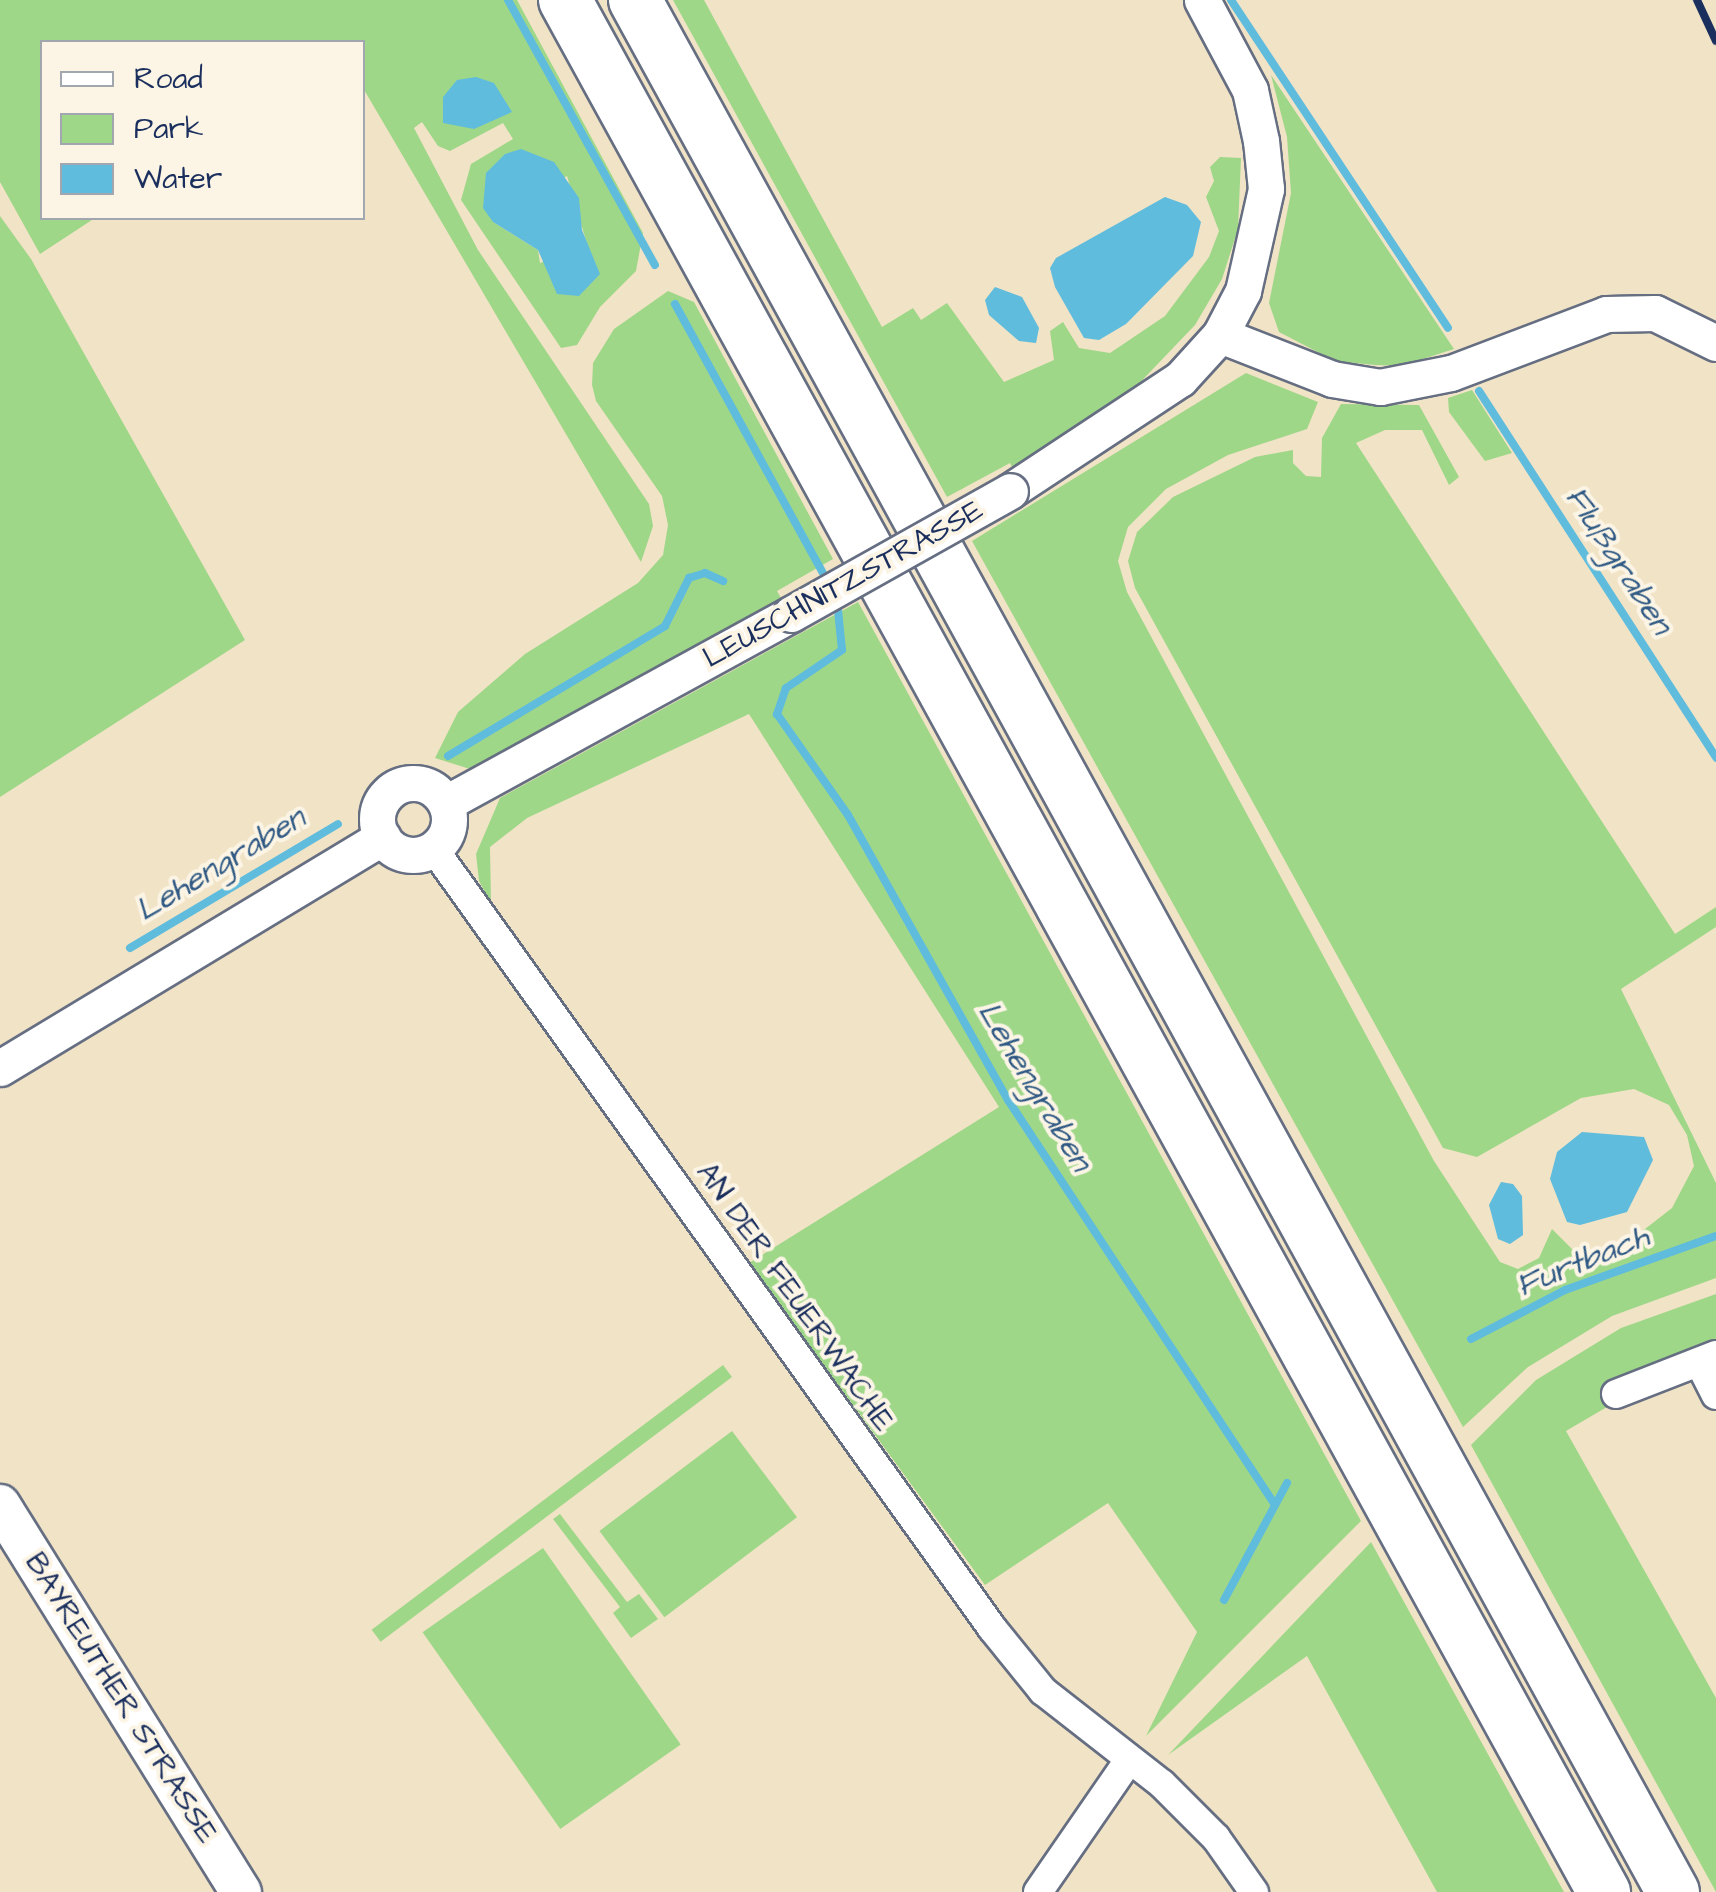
<!DOCTYPE html>
<html>
<head>
<meta charset="utf-8">
<style>
  body { margin:0 }
  #map { position:relative; width:1716px; height:1892px; overflow:hidden; background:#f1e3c6; font-family:"Architects Daughter",sans-serif }
  div>[style] { position:absolute }
  .green>* { inset:0; background:#9fd789; transform-origin:0 0 }
  .water>* { inset:0; background:#5fbcdd }
  .stream>* { height:8px; margin:-4px; padding:0 4px; transform-origin:4px; border-radius:4px; background:#5fbcdd }
  .roads { filter:drop-shadow(2px 0 #666e82) drop-shadow(-2px 0 #666e82) drop-shadow(0 2px #666e82) drop-shadow(0 -2px #666e82) }
  .minor>* { height:28px; margin:-14px; padding:0 14px; transform-origin:14px; border-radius:14px; background:#fff }
  .tertiary>* { height:35px; margin:-17.5px; padding:0 17.5px; transform-origin:17.5px; border-radius:17.5px; background:#fff }
  .tertiary>.ring { margin:-17.5px; padding:0; box-sizing:content-box; background:none; border:35px solid #fff; border-radius:50% }
  .secondary>* { height:40px; margin:-20px; padding:0 20px; transform-origin:20px; border-radius:20px; background:#fff }
  .motorway>* { height:52px; margin:-26px; padding:0 26px; transform-origin:26px; border-radius:26px; background:#fff }
  .rail>* { height:8px; margin:-4px; padding:0 4px; transform-origin:4px; border-radius:4px; background:#1b2f5e }
  .bridges { filter:drop-shadow(2px 0 #666e82) drop-shadow(-2px 0 #666e82) drop-shadow(0 2px #666e82) drop-shadow(0 -2px #666e82) }
  .tertiary-bridge>* { height:35px; margin:-17.5px; padding:0 17.5px; transform-origin:17.5px; border-radius:17.5px; background:#fff }
  span { translate:-50% -50%; white-space:nowrap; text-align:center; line-height:1.15; -webkit-text-stroke:8px #fcf5e5; paint-order:stroke }
  .street-label { font-size:30px; color:#1b2f5e }
  .water-label { font-size:32px; color:#2f5984; font-style:italic }
  .legend { position:absolute; left:40px; top:40px; width:325px; height:180px; box-sizing:border-box; background:#fcf5e5; border:2px solid #a2a6af; margin:0; padding:12px 18px; list-style:none; font-size:30px; color:#1b2f5e }
  .legend li { display:flex; align-items:center; gap:20px; height:50px }
  .legend b { width:50px; border:2px solid #a2a6af }
</style>
</head>
<body>
<div id="map">
  <div class="green">
    <div style="clip-path:polygon(evenodd,0 0,517px 0,643px 233px,636px 271px,600px 307px,577px 345px,561px 348px,461px 200px,471px 164px,513px 139px,503px 123px,450px 151px,438px 146px,422px 122px,414px 128px,478px 250px,649px 504px,653px 526px,641px 562px,363px 88px,362px 42px,42px 42px,42px 218px,95px 218px,40px 254px,0 182px,0 0,567px 176px,587px 244px,540px 263px,538px 250px,493px 222px,567px 176px)"></div>
    <div style="clip-path:polygon(673px 0,704px 0,882px 327px,913px 308px,921px 320px,947px 303px,1004px 382px,1054px 360px,1050px 331px,1063px 322px,1079px 348px,1110px 353px,1165px 316px,1209px 257px,1219px 231px,1206px 197px,1214px 181px,1210px 167px,1220px 157px,1241px 158px,1238px 229px,1222px 279px,1195px 325px,1129px 394px,1013px 469px,1010px 463px,947px 497px)"></div>
    <div style="clip-path:polygon(1271px 75px,1454px 349px,1401px 366px,1375px 365px,1335px 361px,1279px 332px,1269px 303px,1291px 193px,1287px 137px)"></div>
    <div style="clip-path:polygon(0 216px,31px 259px,245px 640px,0 797px)"></div>
    <div style="clip-path:polygon(668px 291px,694px 302px,833px 559px,777px 591px,781px 598px,470px 769px,435px 758px,458px 712px,525px 654px,638px 583px,663px 555px,668px 525px,662px 496px,596px 401px,592px 385px,593px 363px,614px 329px)"></div>
    <div style="clip-path:polygon(1246px 373px,1318px 402px,1307px 429px,1228px 455px,1166px 489px,1128px 527px,1118px 561px,1127px 592px,1434px 1161px,1500px 1262px,1518px 1269px,1539px 1258px,1552px 1229px,1573px 1250px,1604px 1251px,1636px 1236px,1672px 1208px,1694px 1166px,1687px 1135px,1669px 1105px,1634px 1089px,1581px 1098px,1477px 1157px,1443px 1148px,1135px 588px,1128px 561px,1137px 532px,1173px 497px,1255px 457px,1293px 450px,1293px 463px,1306px 476px,1321px 477px,1322px 438px,1341px 404px,1419px 405px,1459px 477px,1449px 485px,1422px 430px,1385px 430px,1356px 443px,1675px 934px,1716px 907px,1716px 927px,1621px 989px,1716px 1183px,1716px 1278px,1612px 1316px,1528px 1367px,1463px 1427px,972px 541px)"></div>
    <div style="clip-path:polygon(1472px 390px,1512px 453px,1485px 461px,1449px 412px,1448px 398px)"></div>
    <div style="clip-path:polygon(858px 602px,1361px 1521px,1146px 1736px,1197px 1632px,1108px 1503px,985px 1585px,749px 1263px,999px 1107px,749px 714px,527px 818px,490px 847px,491px 903px,479px 881px,476px 854px,500px 798px)"></div>
    <div style="clip-path:polygon(1716px 1294px,1716px 1343px,1566px 1431px,1716px 1698px,1716px 1892px,1471px 1445px,1536px 1380px,1621px 1328px)"></div>
    <div style="left:723px;top:1365px;width:15px;height:440px;rotate:53deg"></div>
    <div style="left:732px;top:1431px;width:108px;height:166px;rotate:53deg"></div>
    <div style="clip-path:polygon(560px 1514px,627px 1602px,639px 1594px,658px 1619px,631px 1638px,613px 1613px,620px 1607px,553px 1519px)"></div>
    <div style="clip-path:polygon(1371px 1542px,1564px 1892px,1437px 1892px,1307px 1656px,1168px 1755px)"></div>
    <div style="left:543px;top:1548px;width:240px;height:147px;rotate:55deg"></div>
  </div>
  <div class="water">
    <div style="clip-path:polygon(476px 77px,494px 83px,512px 112px,474px 129px,443px 123px,443px 97px,457px 80px)"></div>
    <div style="clip-path:polygon(521px 149px,554px 162px,579px 198px,582px 230px,600px 274px,579px 296px,557px 294px,538px 250px,493px 222px,483px 208px,486px 173px,505px 154px)"></div>
    <div style="clip-path:polygon(1165px 197px,1187px 205px,1201px 222px,1193px 256px,1126px 324px,1099px 340px,1084px 338px,1055px 287px,1050px 268px,1056px 258px)"></div>
    <div style="clip-path:polygon(995px 287px,1022px 297px,1039px 328px,1036px 343px,1019px 341px,989px 315px,985px 300px)"></div>
    <div style="clip-path:polygon(1582px 1132px,1644px 1137px,1653px 1160px,1627px 1212px,1580px 1225px,1567px 1222px,1550px 1179px,1557px 1152px)"></div>
    <div style="clip-path:polygon(1501px 1182px,1513px 1184px,1522px 1196px,1523px 1235px,1510px 1244px,1498px 1239px,1489px 1205px)"></div>
  </div>
  <div class="stream">
    <div style="left:508px;top:0;width:303px;rotate:61deg"></div>
    <div style="left:1231px;top:0;width:393px;rotate:56.5deg"></div>
    <div style="left:675px;top:304px;width:320px;rotate:61.2deg"></div>
    <div style="left:1479px;top:391px;width:437px;rotate:57.1deg"></div>
    <div style="left:837px;top:600px;width:50px;rotate:84.3deg"></div>
    <div style="left:842px;top:650px;width:68px;rotate:145.8deg"></div>
    <div style="left:786px;top:688px;width:28px;rotate:109deg"></div>
    <div style="left:777px;top:714px;width:123px;rotate:54.9deg"></div>
    <div style="left:848px;top:815px;width:327px;rotate:60.7deg"></div>
    <div style="left:1008px;top:1100px;width:484px;rotate:56.6deg"></div>
    <div style="left:448px;top:756px;width:253px;rotate:-30.9deg"></div>
    <div style="left:665px;top:626px;width:54px;rotate:-63.4deg"></div>
    <div style="left:689px;top:578px;width:17px;rotate:-17deg"></div>
    <div style="left:705px;top:573px;width:20px;rotate:24deg"></div>
    <div style="left:130px;top:948px;width:242px;rotate:-30.8deg"></div>
    <div style="left:1471px;top:1339px;width:106px;rotate:-27.5deg"></div>
    <div style="left:1565px;top:1290px;width:160px;rotate:-19.7deg"></div>
    <div style="left:1224px;top:1600px;width:133px;rotate:-61.7deg"></div>
  </div>
  <div class="roads">
    <div class="minor">
      <div style="left:433px;top:848px;width:960px;rotate:54.37deg"></div>
      <div style="left:992px;top:1628px;width:81px;rotate:51deg"></div>
      <div style="left:1043px;top:1691px;width:151px;rotate:38deg"></div>
      <div style="left:1162px;top:1784px;width:76px;rotate:45deg"></div>
      <div style="left:1216px;top:1838px;width:66px;rotate:54.9deg"></div>
      <div style="left:1699px;top:1362px;width:37px;rotate:63deg"></div>
      <div style="left:1616px;top:1394px;width:107px;rotate:-21.3deg"></div>
      <div style="left:1038px;top:1892px;width:160px;rotate:-55.4deg"></div>
    </div>
    <div class="tertiary">
      <div style="left:1220px;top:335px;width:120px;rotate:21.4deg"></div>
      <div style="left:1332px;top:379px;width:49px;rotate:9.5deg"></div>
      <div style="left:1380px;top:387px;width:72px;rotate:-11.2deg"></div>
      <div style="left:1451px;top:373px;width:166px;rotate:-20.8deg"></div>
      <div style="left:1606px;top:314px;width:49px;rotate:-1.2deg"></div>
      <div style="left:1655px;top:313px;width:68px;rotate:26.2deg"></div>
      <div style="left:1010px;top:491px;width:204px;rotate:-33.4deg"></div>
      <div style="left:1180px;top:379px;width:59px;rotate:-47.7deg"></div>
      <div style="left:1220px;top:335px;width:50px;rotate:-62.4deg"></div>
      <div style="left:1243px;top:291px;width:105px;rotate:-77.3deg"></div>
      <div style="left:1266px;top:189px;width:48px;rotate:-95.9deg"></div>
      <div style="left:1261px;top:141px;width:52px;rotate:-102.2deg"></div>
      <div style="left:1250px;top:90px;width:102px;rotate:-118.1deg"></div>
      <div class="ring" style="left:377px;top:783px;width:37px;height:37px"></div>
      <div style="left:446px;top:803px;width:393px;rotate:-28.7deg"></div>
      <div style="left:0;top:1068px;width:447px;rotate:-31.1deg"></div>
    </div>
    <div class="secondary">
      <div style="left:0;top:1505px;width:456px;rotate:58.1deg"></div>
    </div>
    <div class="motorway">
      <div style="left:565px;top:0;width:2159px;rotate:61.23deg"></div>
      <div style="left:635px;top:0;width:2158px;rotate:61.25deg"></div>
    </div>
  </div>
  <div class="rail">
    <div style="left:1697px;top:0;width:45px;rotate:65.1deg"></div>
  </div>
  <div class="bridges">
    <div class="tertiary-bridge">
      <div style="left:791px;top:614px;width:251px;rotate:-29.3deg"></div>
    </div>
  </div>
  <div class="street-label">
    <span style="left:843px;top:584px;rotate:-29deg">LEUSCHNITZSTRASSE</span>
    <span style="left:795px;top:1297px;rotate:55deg">AN DER FEUERWACHE</span>
    <span style="left:121px;top:1698px;rotate:58deg">BAYREUTHER STRASSE</span>
  </div>
  <div class="water-label">
    <span style="left:1618px;top:561px;rotate:57deg">Flußgraben</span>
    <span style="left:221px;top:865px;rotate:-31deg">Lehengraben</span>
    <span style="left:1034px;top:1087px;rotate:59deg">Lehengraben</span>
    <span style="left:1583px;top:1262px;rotate:-22deg">Furtbach</span>
  </div>
  <ul class="legend">
  <li><b style="height:12px;background:#fff"></b>Road</li>
  <li><b style="height:28px;background:#9fd789"></b>Park</li>
  <li><b style="height:28px;background:#5fbcdd"></b>Water</li>
  </ul>
</div>
</body>
</html>
